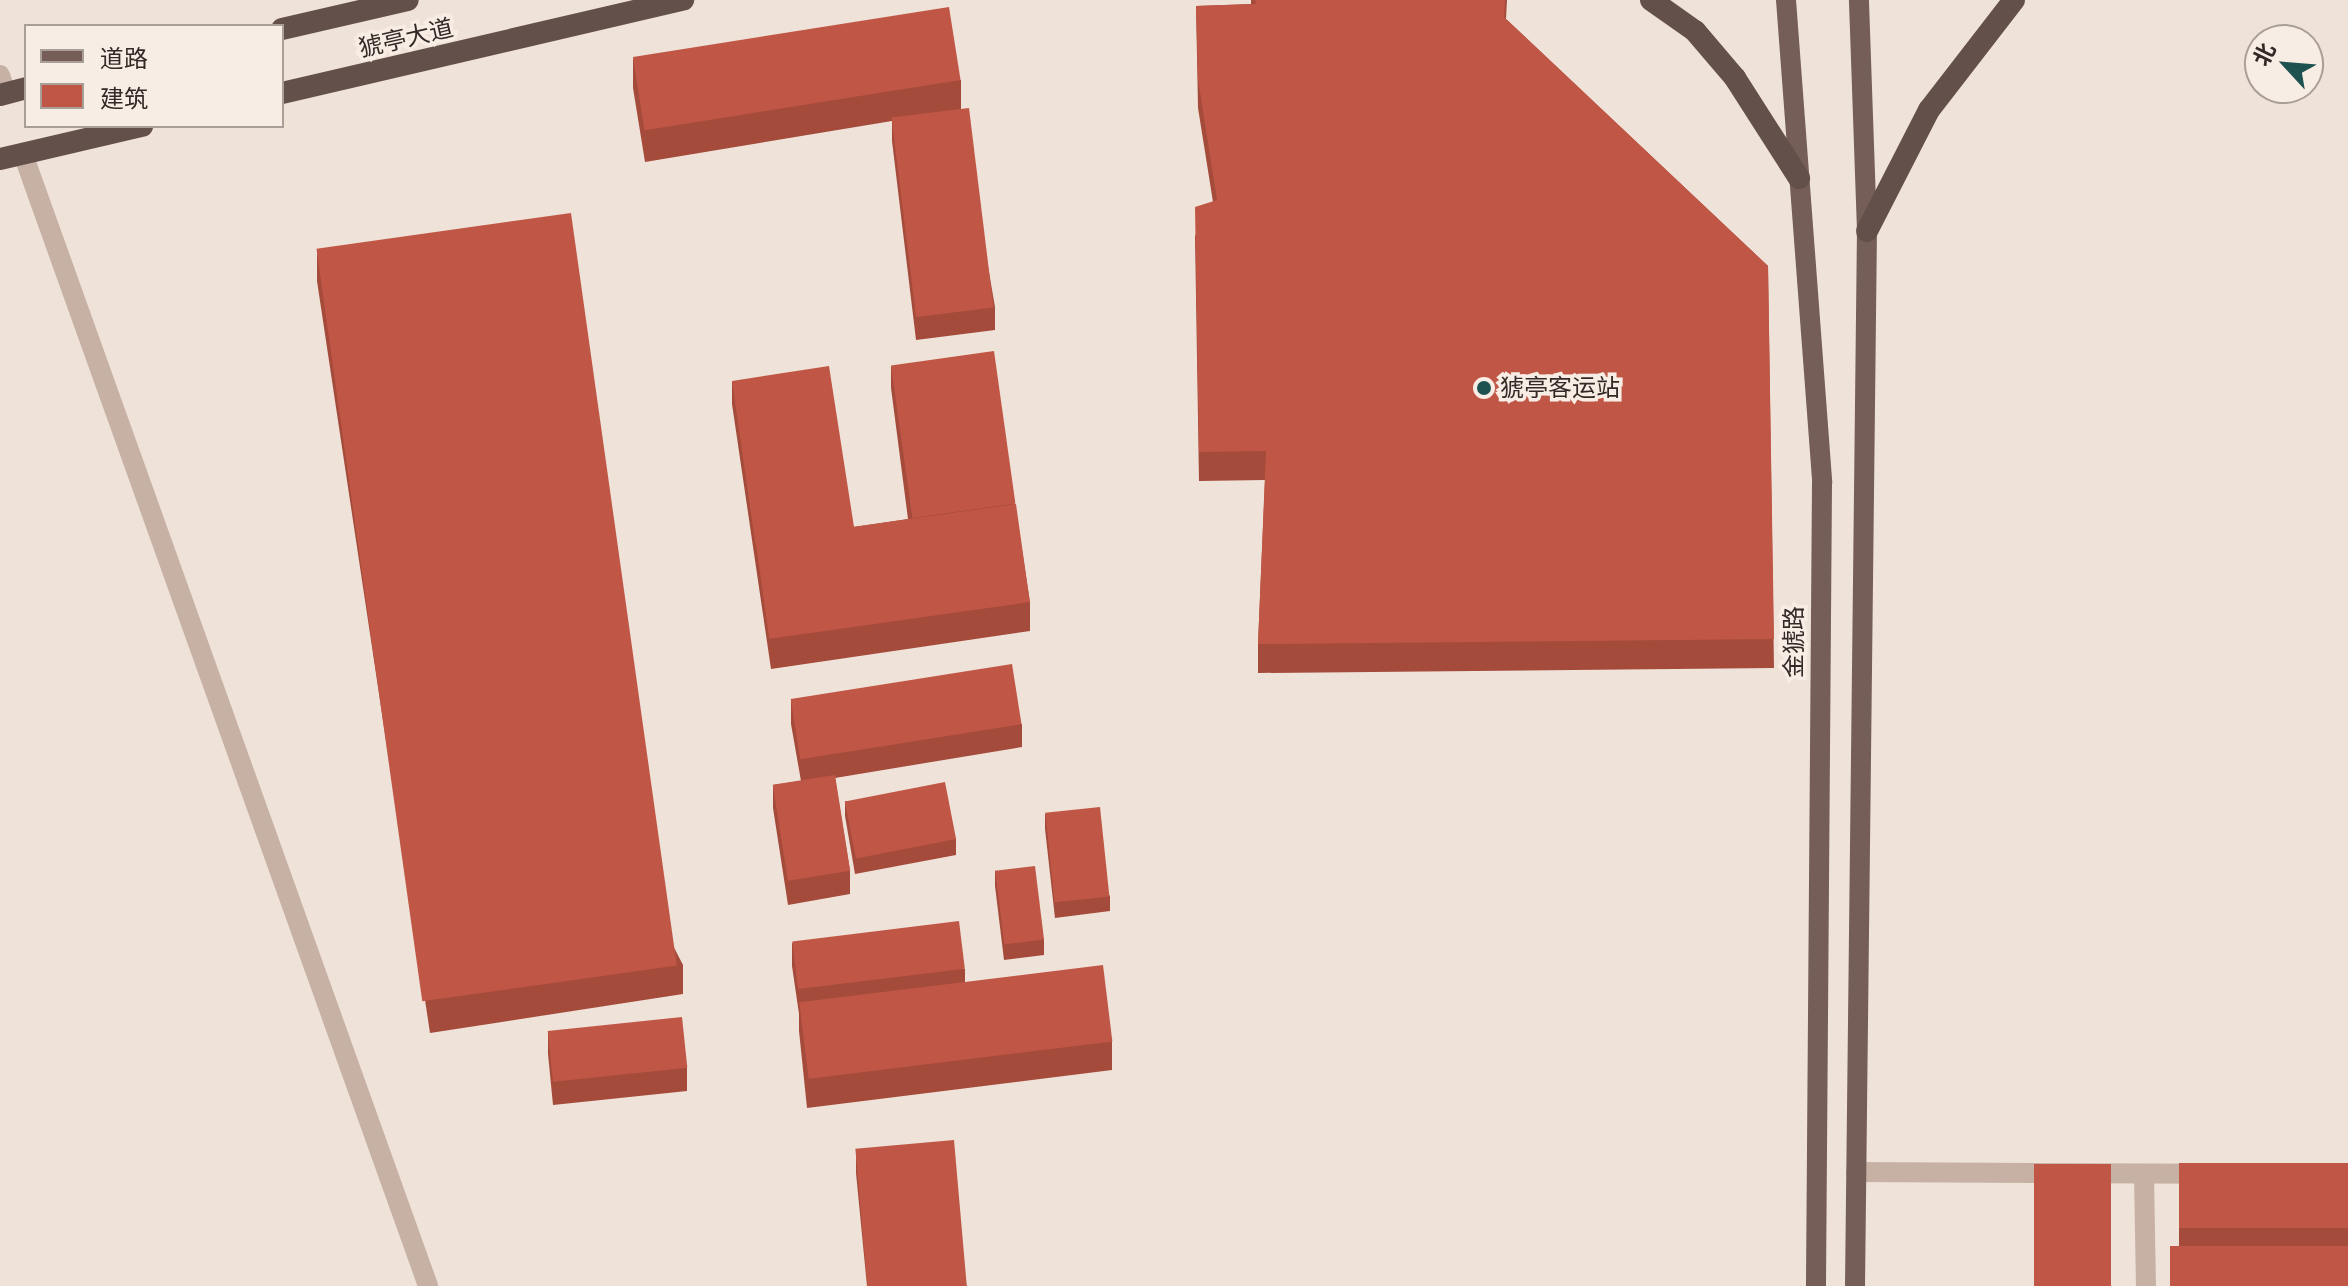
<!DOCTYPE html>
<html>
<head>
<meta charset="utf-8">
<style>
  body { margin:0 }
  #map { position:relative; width:2348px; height:1286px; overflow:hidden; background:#efe2d8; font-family:"Space Grotesk","Noto Sans SC",sans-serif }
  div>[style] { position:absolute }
  .minor>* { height:20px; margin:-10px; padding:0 10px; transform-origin:10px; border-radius:10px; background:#c7b1a5 }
  .tertiary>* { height:20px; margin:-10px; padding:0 10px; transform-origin:10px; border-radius:10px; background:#c7b1a5 }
  .primary>* { height:20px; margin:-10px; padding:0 10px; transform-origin:10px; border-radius:10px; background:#745e57 }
  .trunk>* { height:22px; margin:-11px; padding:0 11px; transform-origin:11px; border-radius:11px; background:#64504a }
  .wall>* { inset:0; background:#a54b3c }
  .building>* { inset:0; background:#c05746; transform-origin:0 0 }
  .dots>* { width:22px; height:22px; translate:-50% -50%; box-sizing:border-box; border:4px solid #f8ede4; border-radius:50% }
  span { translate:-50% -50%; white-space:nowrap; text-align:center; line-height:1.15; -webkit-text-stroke:7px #f8ede4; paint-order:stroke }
  .street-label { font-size:24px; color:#332926 }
  .poi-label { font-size:24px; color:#332926 }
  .left { translate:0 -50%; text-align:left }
  .legend { position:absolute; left:24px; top:24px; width:260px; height:104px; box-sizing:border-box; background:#f8ede4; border:2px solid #a99f98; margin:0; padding:10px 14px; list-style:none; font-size:24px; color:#332926 }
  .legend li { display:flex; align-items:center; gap:16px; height:40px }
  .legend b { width:40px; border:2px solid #a99f98 }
  .north { position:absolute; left:2244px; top:24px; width:80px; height:80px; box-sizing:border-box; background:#f8ede4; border:2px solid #a99f98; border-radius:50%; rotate:296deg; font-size:22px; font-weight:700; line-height:32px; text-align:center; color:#332926 }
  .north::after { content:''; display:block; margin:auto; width:28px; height:36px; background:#1e5250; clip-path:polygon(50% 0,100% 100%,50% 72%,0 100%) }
</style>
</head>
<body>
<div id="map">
  <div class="minor">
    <div style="left:23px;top:154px;width:1202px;rotate:70.31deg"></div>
    <div style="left:1856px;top:1172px;width:348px;rotate:0.3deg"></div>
    <div style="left:2144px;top:1174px;width:112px;rotate:89deg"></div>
  </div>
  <div class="tertiary">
    <div style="left:0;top:75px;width:19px;rotate:72deg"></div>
  </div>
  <div class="primary">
    <div style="left:1786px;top:0;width:484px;rotate:85.7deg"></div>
    <div style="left:1822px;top:483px;width:803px;rotate:90.43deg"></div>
    <div style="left:1855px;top:1286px;width:1055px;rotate:-89.35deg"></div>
    <div style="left:1867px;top:231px;width:231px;rotate:-92deg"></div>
  </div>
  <div class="trunk">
    <div style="left:1651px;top:0;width:54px;rotate:35.2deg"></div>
    <div style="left:1695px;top:31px;width:62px;rotate:49.6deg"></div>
    <div style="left:1735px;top:78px;width:119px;rotate:57.4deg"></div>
    <div style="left:282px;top:29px;width:129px;rotate:-13deg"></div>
    <div style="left:282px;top:93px;width:412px;rotate:-13.1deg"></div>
    <div style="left:0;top:95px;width:27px;rotate:-15deg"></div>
    <div style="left:0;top:159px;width:146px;rotate:-13.1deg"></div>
    <div style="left:1867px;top:231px;width:136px;rotate:-62.9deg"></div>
    <div style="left:1929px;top:110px;width:139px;rotate:-52.3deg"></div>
  </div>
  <div class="wall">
    <div style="clip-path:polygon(1251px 0,1507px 0,1506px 19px,1768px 266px,1774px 668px,1258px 673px,1258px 644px,1265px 480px,1199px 481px,1195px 236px,1213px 202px,1198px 108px,1196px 6px,1251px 4px)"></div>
    <div style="clip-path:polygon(633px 59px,961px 80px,961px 109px,995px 307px,995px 330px,916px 340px,892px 141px,892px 121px,645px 162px,633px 88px)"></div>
    <div style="clip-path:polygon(317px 252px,683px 965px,683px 994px,430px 1033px,317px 281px)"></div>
    <div style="clip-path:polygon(891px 366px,1015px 504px,1030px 602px,1030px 631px,771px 669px,732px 404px,732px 381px,854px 527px,908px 519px,891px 388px)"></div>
    <div style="clip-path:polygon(791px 701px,1022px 724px,1022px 747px,835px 778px,850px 871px,850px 894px,788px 905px,773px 808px,773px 785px,801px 781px,791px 724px)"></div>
    <div style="clip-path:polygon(845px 801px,956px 839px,956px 855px,855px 874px,845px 816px)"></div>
    <div style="clip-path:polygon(1045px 813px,1110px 896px,1110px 911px,1055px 918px,1045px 829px)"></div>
    <div style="clip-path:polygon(995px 870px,1044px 939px,1044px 955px,1004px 960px,995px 886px)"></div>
    <div style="clip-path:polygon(792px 943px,965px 969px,965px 982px,1112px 1041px,1112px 1070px,807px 1108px,799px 1031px,799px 1014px,792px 966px)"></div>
    <div style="clip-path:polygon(548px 1031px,687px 1068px,687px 1091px,553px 1105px,548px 1054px)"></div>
    <div style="clip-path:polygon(856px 1150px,967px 1286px,867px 1286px,856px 1173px)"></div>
    <div style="clip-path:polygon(2179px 1163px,2348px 1163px,2348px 1286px,2179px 1248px)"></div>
  </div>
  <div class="building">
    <div style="clip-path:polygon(1255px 0,1505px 0,1504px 17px,1768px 266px,1774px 639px,1258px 644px,1266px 451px,1199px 452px,1195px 207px,1217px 200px,1198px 79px,1196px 6px,1256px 4px)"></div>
    <div style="left:949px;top:7px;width:74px;height:320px;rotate:81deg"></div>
    <div style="left:969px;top:108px;width:201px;height:78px;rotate:83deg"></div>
    <div style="left:571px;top:213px;width:760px;height:257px;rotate:82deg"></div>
    <div style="left:994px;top:351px;width:154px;height:104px;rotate:82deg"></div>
    <div style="clip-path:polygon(829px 366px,854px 527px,756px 542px,756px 548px,732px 381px)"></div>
    <div style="left:1016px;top:504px;width:99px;height:263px;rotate:82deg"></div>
    <div style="left:1012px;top:664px;width:61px;height:224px;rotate:81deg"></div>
    <div style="left:835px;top:775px;width:97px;height:63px;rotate:81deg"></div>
    <div style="left:945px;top:782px;width:58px;height:102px;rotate:79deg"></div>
    <div style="left:1100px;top:807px;width:90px;height:55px;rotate:84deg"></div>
    <div style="left:1035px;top:866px;width:74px;height:40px;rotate:83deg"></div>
    <div style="left:959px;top:921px;width:48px;height:168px;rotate:83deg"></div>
    <div style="left:1103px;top:965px;width:77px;height:306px;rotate:83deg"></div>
    <div style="left:682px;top:1017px;width:51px;height:135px;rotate:84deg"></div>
    <div style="left:954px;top:1140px;width:147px;height:99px;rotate:85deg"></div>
    <div style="left:2179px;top:1163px;width:169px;height:65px"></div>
    <div style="left:2111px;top:1164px;width:122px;height:77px;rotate:90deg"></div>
    <div style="left:2348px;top:1246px;width:40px;height:178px;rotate:90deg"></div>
  </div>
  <div class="dots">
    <div style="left:1484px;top:388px;background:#1e5250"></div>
  </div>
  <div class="street-label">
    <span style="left:406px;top:38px;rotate:-13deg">猇亭大道</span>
    <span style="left:1794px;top:642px;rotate:-90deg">金猇路</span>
  </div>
  <div class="poi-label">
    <span class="left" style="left:1500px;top:388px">猇亭客运站</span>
  </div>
  <ul class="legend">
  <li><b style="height:10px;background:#745e57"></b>道路</li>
  <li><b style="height:22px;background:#c05746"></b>建筑</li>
  </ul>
  <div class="north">北</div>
</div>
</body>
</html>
